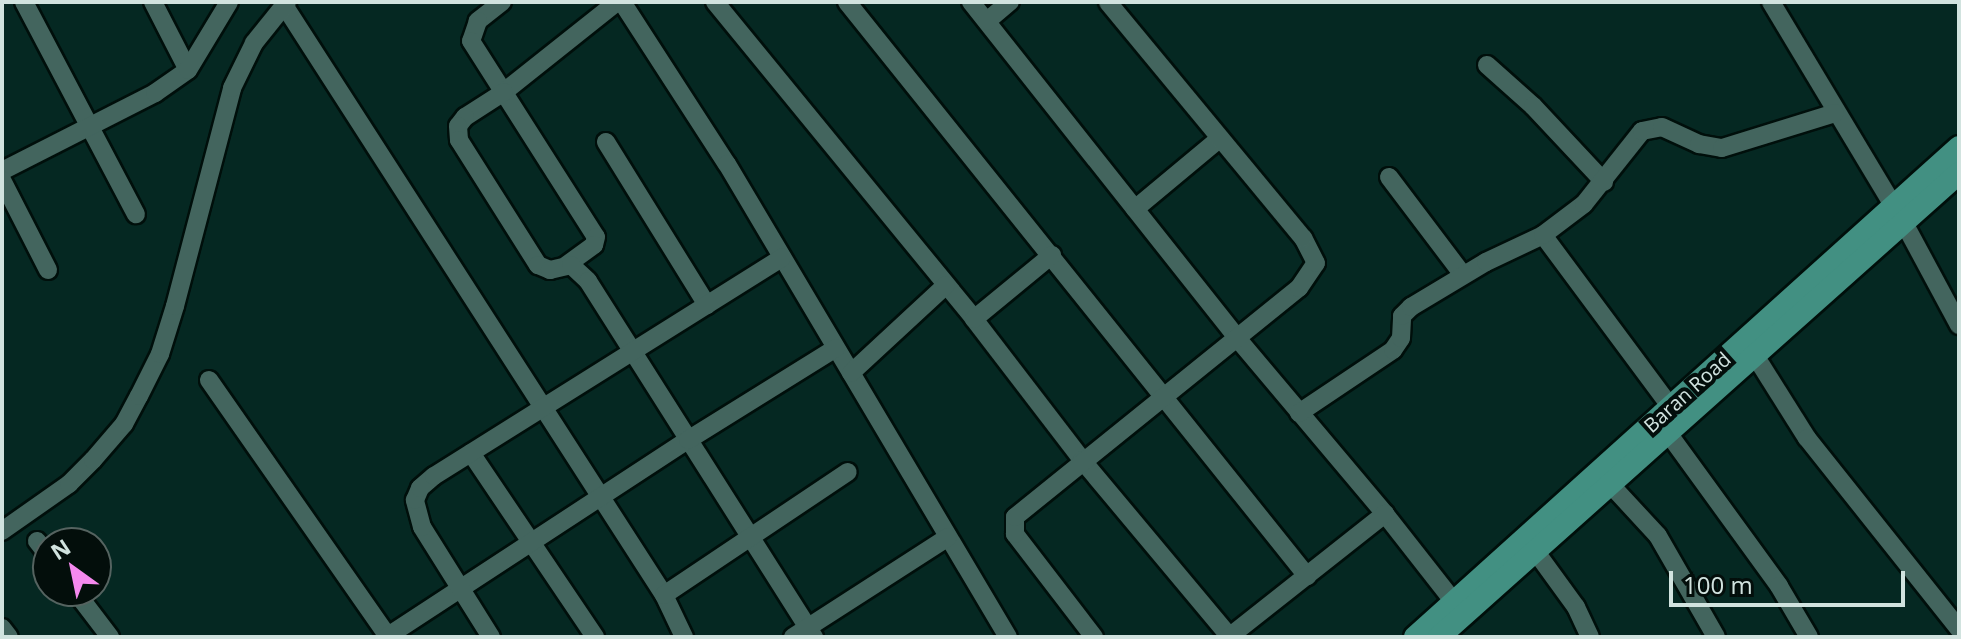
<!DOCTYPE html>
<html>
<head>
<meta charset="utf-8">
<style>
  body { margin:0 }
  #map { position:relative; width:1961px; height:639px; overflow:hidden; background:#052822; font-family:"Open Sans",sans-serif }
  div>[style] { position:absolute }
  .roads { filter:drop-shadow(2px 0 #000f0b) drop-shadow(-2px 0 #000f0b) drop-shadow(0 2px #000f0b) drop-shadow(0 -2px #000f0b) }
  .minor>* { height:18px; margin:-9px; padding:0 9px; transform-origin:9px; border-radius:9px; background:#43655e }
  .major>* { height:22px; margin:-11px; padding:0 11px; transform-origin:11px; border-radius:11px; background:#429082 }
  span { translate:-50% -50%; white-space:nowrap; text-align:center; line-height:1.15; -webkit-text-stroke:8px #030e0b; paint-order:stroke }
  .street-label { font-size:20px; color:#d1e3df }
  .frame { position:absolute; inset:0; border:4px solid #d1e3df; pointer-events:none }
  .north { position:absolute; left:32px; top:527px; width:80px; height:80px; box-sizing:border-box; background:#030e0b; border:2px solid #556360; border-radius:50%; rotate:327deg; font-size:22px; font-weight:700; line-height:32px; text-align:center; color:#d1e3df }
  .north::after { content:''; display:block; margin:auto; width:28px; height:36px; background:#f589ee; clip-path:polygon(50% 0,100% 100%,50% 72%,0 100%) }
  .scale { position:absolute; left:1669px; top:571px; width:236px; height:36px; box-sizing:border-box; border:4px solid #d1e3df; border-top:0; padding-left:10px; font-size:24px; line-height:28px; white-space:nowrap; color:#d1e3df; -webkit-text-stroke:6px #030e0b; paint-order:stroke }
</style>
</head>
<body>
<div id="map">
  <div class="roads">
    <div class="minor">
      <div style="left:24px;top:2px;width:240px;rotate:62.2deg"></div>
      <div style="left:153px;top:2px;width:76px;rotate:62.8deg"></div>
      <div style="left:502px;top:2px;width:31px;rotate:142deg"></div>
      <div style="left:478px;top:21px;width:21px;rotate:109deg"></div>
      <div style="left:471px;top:41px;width:232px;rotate:57.5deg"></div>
      <div style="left:596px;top:237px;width:8px;rotate:104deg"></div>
      <div style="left:594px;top:245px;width:34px;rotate:144deg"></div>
      <div style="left:617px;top:2px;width:144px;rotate:141.5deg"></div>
      <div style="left:504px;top:92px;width:46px;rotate:147.3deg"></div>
      <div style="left:465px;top:117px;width:11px;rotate:128deg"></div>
      <div style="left:458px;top:126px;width:14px;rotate:86deg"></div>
      <div style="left:459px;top:140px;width:148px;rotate:57.7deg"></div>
      <div style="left:538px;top:265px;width:13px;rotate:23deg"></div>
      <div style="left:550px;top:270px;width:22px;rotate:-13deg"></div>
      <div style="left:571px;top:265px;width:23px;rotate:43deg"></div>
      <div style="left:588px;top:281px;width:422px;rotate:57.6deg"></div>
      <div style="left:622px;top:2px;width:193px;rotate:57.1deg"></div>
      <div style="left:727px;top:164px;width:550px;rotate:59.29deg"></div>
      <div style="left:715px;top:2px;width:409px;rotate:50.7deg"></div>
      <div style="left:974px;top:319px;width:178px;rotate:52.5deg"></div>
      <div style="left:1082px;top:460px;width:231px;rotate:50.1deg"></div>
      <div style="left:847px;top:2px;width:736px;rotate:51.29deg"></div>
      <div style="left:971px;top:2px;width:429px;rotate:51.6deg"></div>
      <div style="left:1237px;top:338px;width:230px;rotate:49.9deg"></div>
      <div style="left:1385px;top:514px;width:112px;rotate:51.9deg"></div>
      <div style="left:1771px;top:2px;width:258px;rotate:59deg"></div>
      <div style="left:1904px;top:223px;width:116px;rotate:61.7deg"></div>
      <div style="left:284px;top:5px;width:702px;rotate:57.22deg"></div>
      <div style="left:664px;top:595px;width:47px;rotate:64.5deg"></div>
      <div style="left:987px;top:21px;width:30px;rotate:-40deg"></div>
      <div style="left:1487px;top:65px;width:62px;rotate:41.7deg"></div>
      <div style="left:1533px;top:106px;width:104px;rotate:46.9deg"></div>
      <div style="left:606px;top:142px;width:192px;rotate:58.2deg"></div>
      <div style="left:2px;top:171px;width:172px;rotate:-27deg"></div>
      <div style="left:155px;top:93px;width:40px;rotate:-34.9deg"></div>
      <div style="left:188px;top:70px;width:79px;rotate:-58.9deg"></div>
      <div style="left:1389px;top:177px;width:123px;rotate:52.9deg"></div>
      <div style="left:2px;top:180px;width:101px;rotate:62.9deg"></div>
      <div style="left:1135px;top:209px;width:109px;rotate:-39.8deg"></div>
      <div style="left:1543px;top:235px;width:213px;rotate:53.4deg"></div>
      <div style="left:974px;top:319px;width:101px;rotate:-39.4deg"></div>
      <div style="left:1754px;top:354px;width:99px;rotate:57.8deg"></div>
      <div style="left:1807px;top:438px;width:244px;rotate:51.5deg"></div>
      <div style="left:851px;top:373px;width:129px;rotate:-42.8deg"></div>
      <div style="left:209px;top:380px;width:313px;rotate:55.1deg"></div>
      <div style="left:1299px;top:413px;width:113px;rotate:-33.8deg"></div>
      <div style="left:1393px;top:350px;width:14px;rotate:-56deg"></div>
      <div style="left:1401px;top:338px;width:22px;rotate:-87deg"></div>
      <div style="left:1402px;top:316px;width:13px;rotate:-45deg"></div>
      <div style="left:1411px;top:307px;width:87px;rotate:-31deg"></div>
      <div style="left:1486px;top:262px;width:63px;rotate:-25.3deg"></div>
      <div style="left:1543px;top:235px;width:51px;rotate:-37.1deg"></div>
      <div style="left:1584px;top:204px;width:93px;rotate:-51.5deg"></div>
      <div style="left:1642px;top:131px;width:20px;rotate:-11deg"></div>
      <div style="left:1662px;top:127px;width:41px;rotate:24.7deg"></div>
      <div style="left:1699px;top:144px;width:23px;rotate:10deg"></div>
      <div style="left:1722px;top:148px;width:118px;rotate:-17.2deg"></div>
      <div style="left:1668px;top:433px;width:189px;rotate:54deg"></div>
      <div style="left:1779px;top:586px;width:59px;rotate:59.5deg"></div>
      <div style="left:471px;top:453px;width:222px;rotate:56deg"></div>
      <div style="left:1611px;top:485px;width:69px;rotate:47.3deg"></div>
      <div style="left:1658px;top:536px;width:116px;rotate:60.1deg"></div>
      <div style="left:2px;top:531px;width:82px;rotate:-35deg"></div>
      <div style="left:69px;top:484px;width:34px;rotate:-45deg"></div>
      <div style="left:93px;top:460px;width:48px;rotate:-49.3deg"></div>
      <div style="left:124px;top:424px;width:32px;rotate:-62deg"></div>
      <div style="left:139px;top:396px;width:47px;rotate:-63.4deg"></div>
      <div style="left:160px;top:354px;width:50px;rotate:-72.6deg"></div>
      <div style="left:175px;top:306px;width:225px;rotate:-75.3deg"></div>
      <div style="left:232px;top:88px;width:50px;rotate:-63.9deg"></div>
      <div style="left:254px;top:43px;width:53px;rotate:-51.2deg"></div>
      <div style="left:37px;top:541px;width:18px;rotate:52deg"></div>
      <div style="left:1536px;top:552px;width:68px;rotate:54deg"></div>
      <div style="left:1576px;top:607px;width:33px;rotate:65deg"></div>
      <div style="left:75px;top:591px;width:58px;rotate:52.7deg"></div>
      <div style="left:664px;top:595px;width:221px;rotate:-33.8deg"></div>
      <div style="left:2px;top:628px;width:11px;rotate:52deg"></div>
      <div style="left:388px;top:636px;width:358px;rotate:-33.2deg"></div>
      <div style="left:688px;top:440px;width:174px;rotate:-31.9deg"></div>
      <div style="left:491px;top:637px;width:130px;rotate:-122.1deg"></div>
      <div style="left:422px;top:527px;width:28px;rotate:-105deg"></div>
      <div style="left:415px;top:500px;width:13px;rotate:-67deg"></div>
      <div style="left:420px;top:488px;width:18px;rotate:-41deg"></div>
      <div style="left:434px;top:476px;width:411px;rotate:-32.1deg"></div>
      <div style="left:793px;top:637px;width:184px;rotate:-32.8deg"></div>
      <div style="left:1094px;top:637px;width:130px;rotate:-127.5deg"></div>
      <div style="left:1015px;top:534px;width:17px;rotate:-90deg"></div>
      <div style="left:1015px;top:517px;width:365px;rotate:-38.9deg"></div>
      <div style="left:1299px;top:288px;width:30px;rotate:-56deg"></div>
      <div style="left:1316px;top:263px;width:28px;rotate:-117deg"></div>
      <div style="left:1303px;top:238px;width:306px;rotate:-129.6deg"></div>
      <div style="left:1229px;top:637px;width:199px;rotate:-38.3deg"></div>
    </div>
    <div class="major">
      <div style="left:1415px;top:637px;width:732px;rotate:-42.01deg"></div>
      <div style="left:1439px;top:637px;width:697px;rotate:-41.74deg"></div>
    </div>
  </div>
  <div class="street-label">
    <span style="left:1687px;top:392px;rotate:-42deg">Baran Road</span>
  </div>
  <div class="frame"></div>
  <div class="north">N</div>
  <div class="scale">100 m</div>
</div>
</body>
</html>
